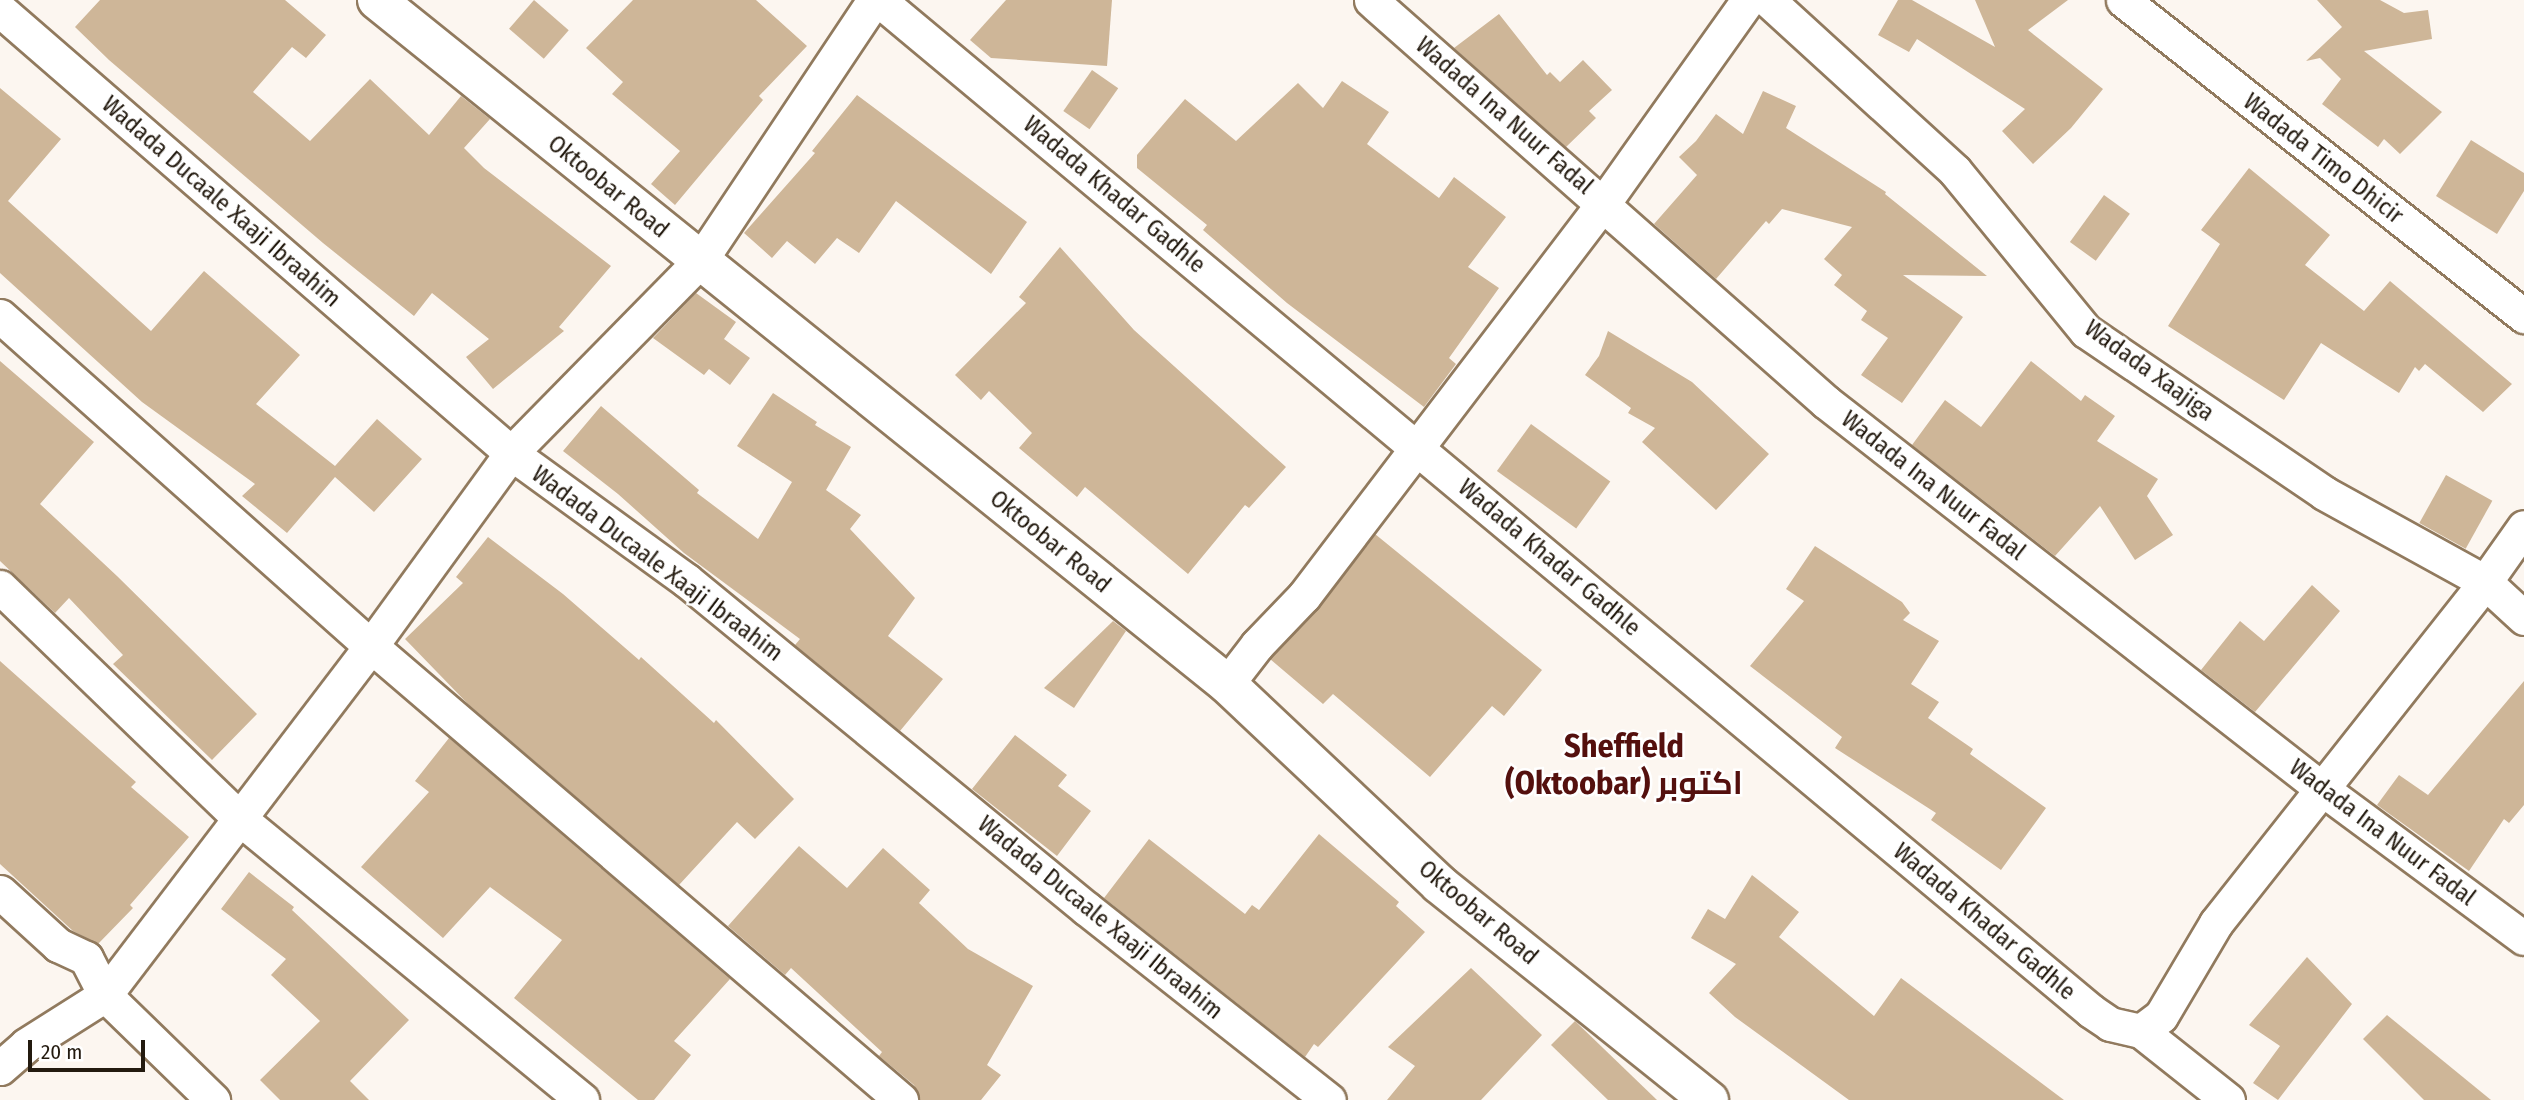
<!DOCTYPE html>
<html>
<head>
<meta charset="utf-8">
<style>
  body { margin:0 }
  #map { position:relative; width:2524px; height:1100px; overflow:hidden; background:#fcf6f0; font-family:"Fira Sans Condensed",Cairo,sans-serif }
  div>[style] { position:absolute }
  .building>* { inset:0; background:#ceb698; transform-origin:0 0 }
  .roads { filter:drop-shadow(2px 0 #917a5e) drop-shadow(-2px 0 #917a5e) drop-shadow(0 2px #917a5e) drop-shadow(0 -2px #917a5e) }
  .street>* { height:33px; margin:-16.5px; padding:0 16.5px; transform-origin:16.5px; border-radius:16.5px; background:#fff }
  .secondary>* { height:38px; margin:-19px; padding:0 19px; transform-origin:19px; border-radius:19px; background:#fff }
  span { translate:-50% -50%; white-space:nowrap; text-align:center; line-height:1.15; -webkit-text-stroke:5px #fff; paint-order:stroke }
  .street-label { font-size:24px; color:#231a0f }
  .district-label { font-size:32px; color:#54100e; font-weight:700 }
  .scale { position:absolute; left:28px; top:1040px; width:117px; height:32px; box-sizing:border-box; border:4px solid #231a0f; border-top:0; padding-left:9px; font-size:21px; line-height:24px; white-space:nowrap; color:#231a0f; -webkit-text-stroke:5px #fff; paint-order:stroke }
</style>
</head>
<body>
<div id="map">
  <div class="building">
    <div style="clip-path:polygon(100px 0,285px 0,326px 35px,306px 58px,292px 47px,253px 92px,310px 141px,370px 79px,429px 135px,461px 96px,490px 119px,464px 148px,484px 168px,611px 266px,559px 327px,564px 331px,493px 389px,466px 357px,489px 339px,432px 293px,414px 316px,323px 243px,109px 60px,75px 27px)"></div>
    <div style="left:534px;top:0;width:46px;height:38px;rotate:41deg"></div>
    <div style="clip-path:polygon(633px 0,756px 0,807px 46px,759px 96px,763px 100px,675px 205px,651px 184px,680px 151px,612px 94px,623px 82px,586px 48px)"></div>
    <div style="clip-path:polygon(1006px 0,1112px 0,1107px 66px,991px 58px,970px 40px)"></div>
    <div style="clip-path:polygon(1898px 0,1912px 0,1995px 47px,1975px 0,2068px 0,2028px 30px,2103px 89px,2071px 128px,2033px 164px,2002px 131px,2025px 109px,1917px 39px,1909px 52px,1878px 35px)"></div>
    <div style="clip-path:polygon(2317px 0,2380px 0,2404px 13px,2428px 10px,2432px 39px,2364px 51px,2442px 112px,2400px 154px,2384px 139px,2378px 147px,2322px 104px,2341px 79px,2320px 58px,2306px 61px,2342px 27px)"></div>
    <div style="clip-path:polygon(1499px 14px,1547px 75px,1550px 72px,1560px 82px,1583px 60px,1612px 90px,1589px 111px,1596px 118px,1566px 147px,1454px 48px)"></div>
    <div style="left:1092px;top:70px;width:32px;height:50px;rotate:35deg"></div>
    <div style="clip-path:polygon(1342px 81px,1389px 112px,1367px 144px,1439px 198px,1454px 177px,1506px 217px,1468px 267px,1499px 288px,1449px 358px,1456px 364px,1424px 407px,1287px 303px,1203px 230px,1207px 225px,1137px 168px,1137px 155px,1185px 99px,1236px 141px,1298px 83px,1323px 108px)"></div>
    <div style="clip-path:polygon(0 88px,61px 139px,8px 201px,151px 331px,204px 271px,300px 355px,256px 404px,335px 466px,377px 419px,422px 459px,374px 512px,335px 477px,287px 533px,242px 496px,255px 484px,142px 402px,0 273px)"></div>
    <div style="clip-path:polygon(1763px 91px,1796px 106px,1786px 128px,1886px 192px,1885px 194px,1987px 276px,1903px 275px,1963px 317px,1902px 403px,1861px 375px,1888px 338px,1861px 320px,1867px 311px,1834px 285px,1842px 275px,1824px 259px,1852px 227px,1782px 209px,1769px 224px,1766px 221px,1716px 279px,1654px 224px,1697px 175px,1679px 157px,1696px 141px,1716px 114px,1743px 134px)"></div>
    <div style="clip-path:polygon(857px 95px,1027px 222px,991px 274px,896px 201px,859px 253px,837px 238px,815px 264px,787px 241px,772px 258px,744px 233px,815px 153px,812px 151px)"></div>
    <div style="clip-path:polygon(2471px 140px,2524px 173px,2524px 191px,2497px 234px,2436px 196px)"></div>
    <div style="clip-path:polygon(2249px 168px,2330px 235px,2305px 265px,2364px 311px,2390px 281px,2512px 384px,2483px 412px,2425px 364px,2419px 371px,2415px 367px,2399px 393px,2321px 343px,2284px 400px,2168px 326px,2220px 244px,2201px 230px)"></div>
    <div style="left:2104px;top:195px;width:32px;height:58px;rotate:36deg"></div>
    <div style="clip-path:polygon(1060px 247px,1134px 330px,1286px 467px,1249px 508px,1245px 505px,1188px 574px,1085px 487px,1077px 497px,1019px 448px,1032px 433px,989px 391px,981px 400px,955px 375px,1026px 303px,1019px 297px)"></div>
    <div style="clip-path:polygon(696px 293px,736px 322px,724px 339px,750px 358px,730px 385px,709px 369px,704px 375px,653px 338px)"></div>
    <div style="clip-path:polygon(1608px 331px,1692px 382px,1769px 454px,1716px 510px,1642px 442px,1655px 428px,1628px 413px,1631px 408px,1585px 375px,1599px 356px)"></div>
    <div style="clip-path:polygon(0 361px,94px 442px,40px 504px,117px 576px,257px 714px,212px 760px,113px 664px,123px 655px,69px 598px,55px 613px,0 561px)"></div>
    <div style="clip-path:polygon(2031px 361px,2081px 401px,2085px 395px,2115px 416px,2097px 441px,2158px 479px,2147px 496px,2173px 535px,2135px 560px,2100px 506px,2055px 556px,1912px 445px,1945px 400px,1981px 427px)"></div>
    <div style="clip-path:polygon(773px 393px,817px 422px,815px 425px,851px 447px,826px 490px,861px 515px,850px 529px,915px 598px,888px 636px,943px 679px,900px 731px,795px 645px,800px 639px,684px 553px,618px 494px,563px 451px,601px 406px,699px 490px,697px 493px,758px 539px,792px 482px,737px 446px)"></div>
    <div style="left:1531px;top:424px;width:98px;height:58px;rotate:36deg"></div>
    <div style="left:2446px;top:475px;width:53px;height:55px;rotate:29deg"></div>
    <div style="clip-path:polygon(1375px 534px,1542px 670px,1504px 716px,1492px 706px,1430px 777px,1333px 694px,1323px 704px,1270px 659px,1319px 608px)"></div>
    <div style="clip-path:polygon(488px 537px,563px 594px,639px 660px,641px 657px,714px 723px,716px 720px,794px 799px,755px 839px,737px 822px,679px 885px,468px 704px,405px 639px,463px 583px,456px 577px)"></div>
    <div style="clip-path:polygon(1815px 546px,1902px 602px,1910px 613px,1903px 620px,1939px 641px,1911px 684px,1939px 702px,1928px 718px,1973px 749px,1970px 754px,2046px 808px,2001px 870px,1931px 820px,1936px 813px,1835px 748px,1842px 737px,1750px 666px,1804px 601px,1786px 589px)"></div>
    <div style="clip-path:polygon(2312px 585px,2340px 611px,2255px 712px,2201px 670px,2240px 621px,2264px 641px)"></div>
    <div style="clip-path:polygon(1113px 621px,1126px 631px,1074px 708px,1044px 688px)"></div>
    <div style="clip-path:polygon(0 661px,136px 782px,131px 787px,189px 837px,130px 905px,133px 908px,98px 944px,73px 931px,0 864px)"></div>
    <div style="clip-path:polygon(2524px 681px,2524px 805px,2509px 823px,2504px 819px,2469px 871px,2377px 805px,2399px 775px,2428px 795px)"></div>
    <div style="clip-path:polygon(1015px 735px,1067px 775px,1058px 786px,1091px 811px,1057px 856px,972px 789px)"></div>
    <div style="clip-path:polygon(449px 738px,730px 979px,674px 1041px,691px 1055px,654px 1100px,638px 1100px,514px 998px,562px 940px,490px 887px,443px 938px,361px 867px,429px 792px,415px 781px)"></div>
    <div style="clip-path:polygon(1319px 834px,1399px 902px,1396px 906px,1425px 932px,1318px 1047px,1314px 1044px,1305px 1057px,1104px 898px,1149px 839px,1245px 914px,1252px 905px,1259px 910px)"></div>
    <div style="clip-path:polygon(799px 846px,847px 888px,883px 848px,930px 890px,919px 903px,968px 949px,1033px 986px,987px 1065px,1001px 1075px,981px 1100px,920px 1100px,914px 1085px,879px 1056px,882px 1052px,791px 968px,785px 975px,728px 926px)"></div>
    <div style="clip-path:polygon(249px 872px,294px 907px,292px 910px,409px 1020px,350px 1081px,369px 1100px,280px 1100px,260px 1080px,320px 1021px,271px 975px,286px 959px,221px 909px)"></div>
    <div style="clip-path:polygon(1752px 875px,1799px 912px,1779px 937px,1874px 1016px,1901px 978px,2064px 1100px,1849px 1100px,1735px 1017px,1709px 993px,1736px 964px,1691px 938px,1708px 909px,1725px 919px)"></div>
    <div style="clip-path:polygon(2307px 957px,2352px 1004px,2278px 1100px,2253px 1083px,2280px 1046px,2249px 1025px)"></div>
    <div style="clip-path:polygon(1471px 968px,1542px 1035px,1481px 1100px,1387px 1100px,1415px 1066px,1388px 1047px)"></div>
    <div style="clip-path:polygon(2387px 1015px,2491px 1100px,2424px 1100px,2363px 1039px)"></div>
    <div style="clip-path:polygon(1575px 1021px,1657px 1100px,1608px 1100px,1551px 1045px)"></div>
  </div>
  <div class="roads">
    <div class="street">
      <div style="left:879px;top:0;width:1578px;rotate:39.83deg"></div>
      <div style="left:2091px;top:1011px;width:23px;rotate:34deg"></div>
      <div style="left:2110px;top:1024px;width:32px;rotate:13deg"></div>
      <div style="left:2141px;top:1031px;width:111px;rotate:38.4deg"></div>
      <div style="left:1371px;top:0;width:607px;rotate:41.46deg"></div>
      <div style="left:1826px;top:402px;width:628px;rotate:37.95deg"></div>
      <div style="left:2321px;top:788px;width:252px;rotate:36.5deg"></div>
      <div style="left:1768px;top:0;width:253px;rotate:42.4deg"></div>
      <div style="left:1955px;top:171px;width:207px;rotate:50.7deg"></div>
      <div style="left:2086px;top:331px;width:288px;rotate:34.2deg"></div>
      <div style="left:2324px;top:493px;width:184px;rotate:28.9deg"></div>
      <div style="left:2485px;top:582px;width:53px;rotate:42.7deg"></div>
      <div style="left:2123px;top:0;width:511px;rotate:38.24deg"></div>
      <div style="left:0;top:10px;width:676px;rotate:40.92deg"></div>
      <div style="left:511px;top:453px;width:216px;rotate:36deg"></div>
      <div style="left:686px;top:580px;width:519px;rotate:39.37deg"></div>
      <div style="left:1087px;top:909px;width:308px;rotate:38.3deg"></div>
      <div style="left:0;top:316px;width:497px;rotate:41.7deg"></div>
      <div style="left:371px;top:646px;width:698px;rotate:40.58deg"></div>
      <div style="left:0;top:587px;width:332px;rotate:44deg"></div>
      <div style="left:239px;top:818px;width:444px;rotate:39.4deg"></div>
      <div style="left:1227px;top:684px;width:49px;rotate:-52.4deg"></div>
      <div style="left:1257px;top:645px;width:68px;rotate:-46.2deg"></div>
      <div style="left:1304px;top:596px;width:493px;rotate:-52.7deg"></div>
      <div style="left:1603px;top:204px;width:250px;rotate:-54.6deg"></div>
      <div style="left:0;top:892px;width:79px;rotate:42.4deg"></div>
      <div style="left:58px;top:945px;width:31px;rotate:25deg"></div>
      <div style="left:86px;top:958px;width:42px;rotate:62.8deg"></div>
      <div style="left:105px;top:995px;width:151px;rotate:44.2deg"></div>
      <div style="left:2141px;top:1031px;width:25px;rotate:-37deg"></div>
      <div style="left:2161px;top:1016px;width:108px;rotate:-59.4deg"></div>
      <div style="left:2216px;top:923px;width:434px;rotate:-51.7deg"></div>
      <div style="left:2485px;top:582px;width:67px;rotate:-54.7deg"></div>
      <div style="left:0;top:1068px;width:35px;rotate:-41deg"></div>
      <div style="left:26px;top:1045px;width:93px;rotate:-32.3deg"></div>
      <div style="left:105px;top:995px;width:439px;rotate:-52.7deg"></div>
      <div style="left:371px;top:646px;width:238px;rotate:-54deg"></div>
      <div style="left:511px;top:453px;width:269px;rotate:-45.5deg"></div>
      <div style="left:700px;top:261px;width:314px;rotate:-56.3deg"></div>
    </div>
    <div class="secondary">
      <div style="left:377px;top:0;width:1091px;rotate:38.82deg"></div>
      <div style="left:1227px;top:684px;width:291px;rotate:43.3deg"></div>
      <div style="left:1439px;top:884px;width:346px;rotate:38.7deg"></div>
    </div>
  </div>
  <div class="street-label">
    <span style="left:1504px;top:116px;rotate:41deg">Wadada Ina Nuur Fadal</span>
    <span style="left:2323px;top:159px;rotate:38deg">Wadada Timo Dhicir</span>
    <span style="left:608px;top:187px;rotate:39deg">Oktoobar Road</span>
    <span style="left:1114px;top:195px;rotate:40deg">Wadada Khadar Gadhle</span>
    <span style="left:221px;top:202px;rotate:41deg">Wadada Ducaale Xaaji Ibraahim</span>
    <span style="left:2149px;top:371px;rotate:36deg">Wadada Xaajiga</span>
    <span style="left:1933px;top:486px;rotate:38deg">Wadada Ina Nuur Fadal</span>
    <span style="left:1050px;top:542px;rotate:39deg">Oktoobar Road</span>
    <span style="left:1549px;top:558px;rotate:40deg">Wadada Khadar Gadhle</span>
    <span style="left:657px;top:564px;rotate:37deg">Wadada Ducaale Xaaji Ibraahim</span>
    <span style="left:2382px;top:833px;rotate:37deg">Wadada Ina Nuur Fadal</span>
    <span style="left:1478px;top:913px;rotate:40deg">Oktoobar Road</span>
    <span style="left:1100px;top:918px;rotate:39deg">Wadada Ducaale Xaaji Ibraahim</span>
    <span style="left:1984px;top:922px;rotate:40deg">Wadada Khadar Gadhle</span>
  </div>
  <div class="district-label">
    <span style="left:1624px;top:765px">Sheffield<br>(Oktoobar) اكتوبر</span>
  </div>
  <div class="scale">20 m</div>
</div>
</body>
</html>
